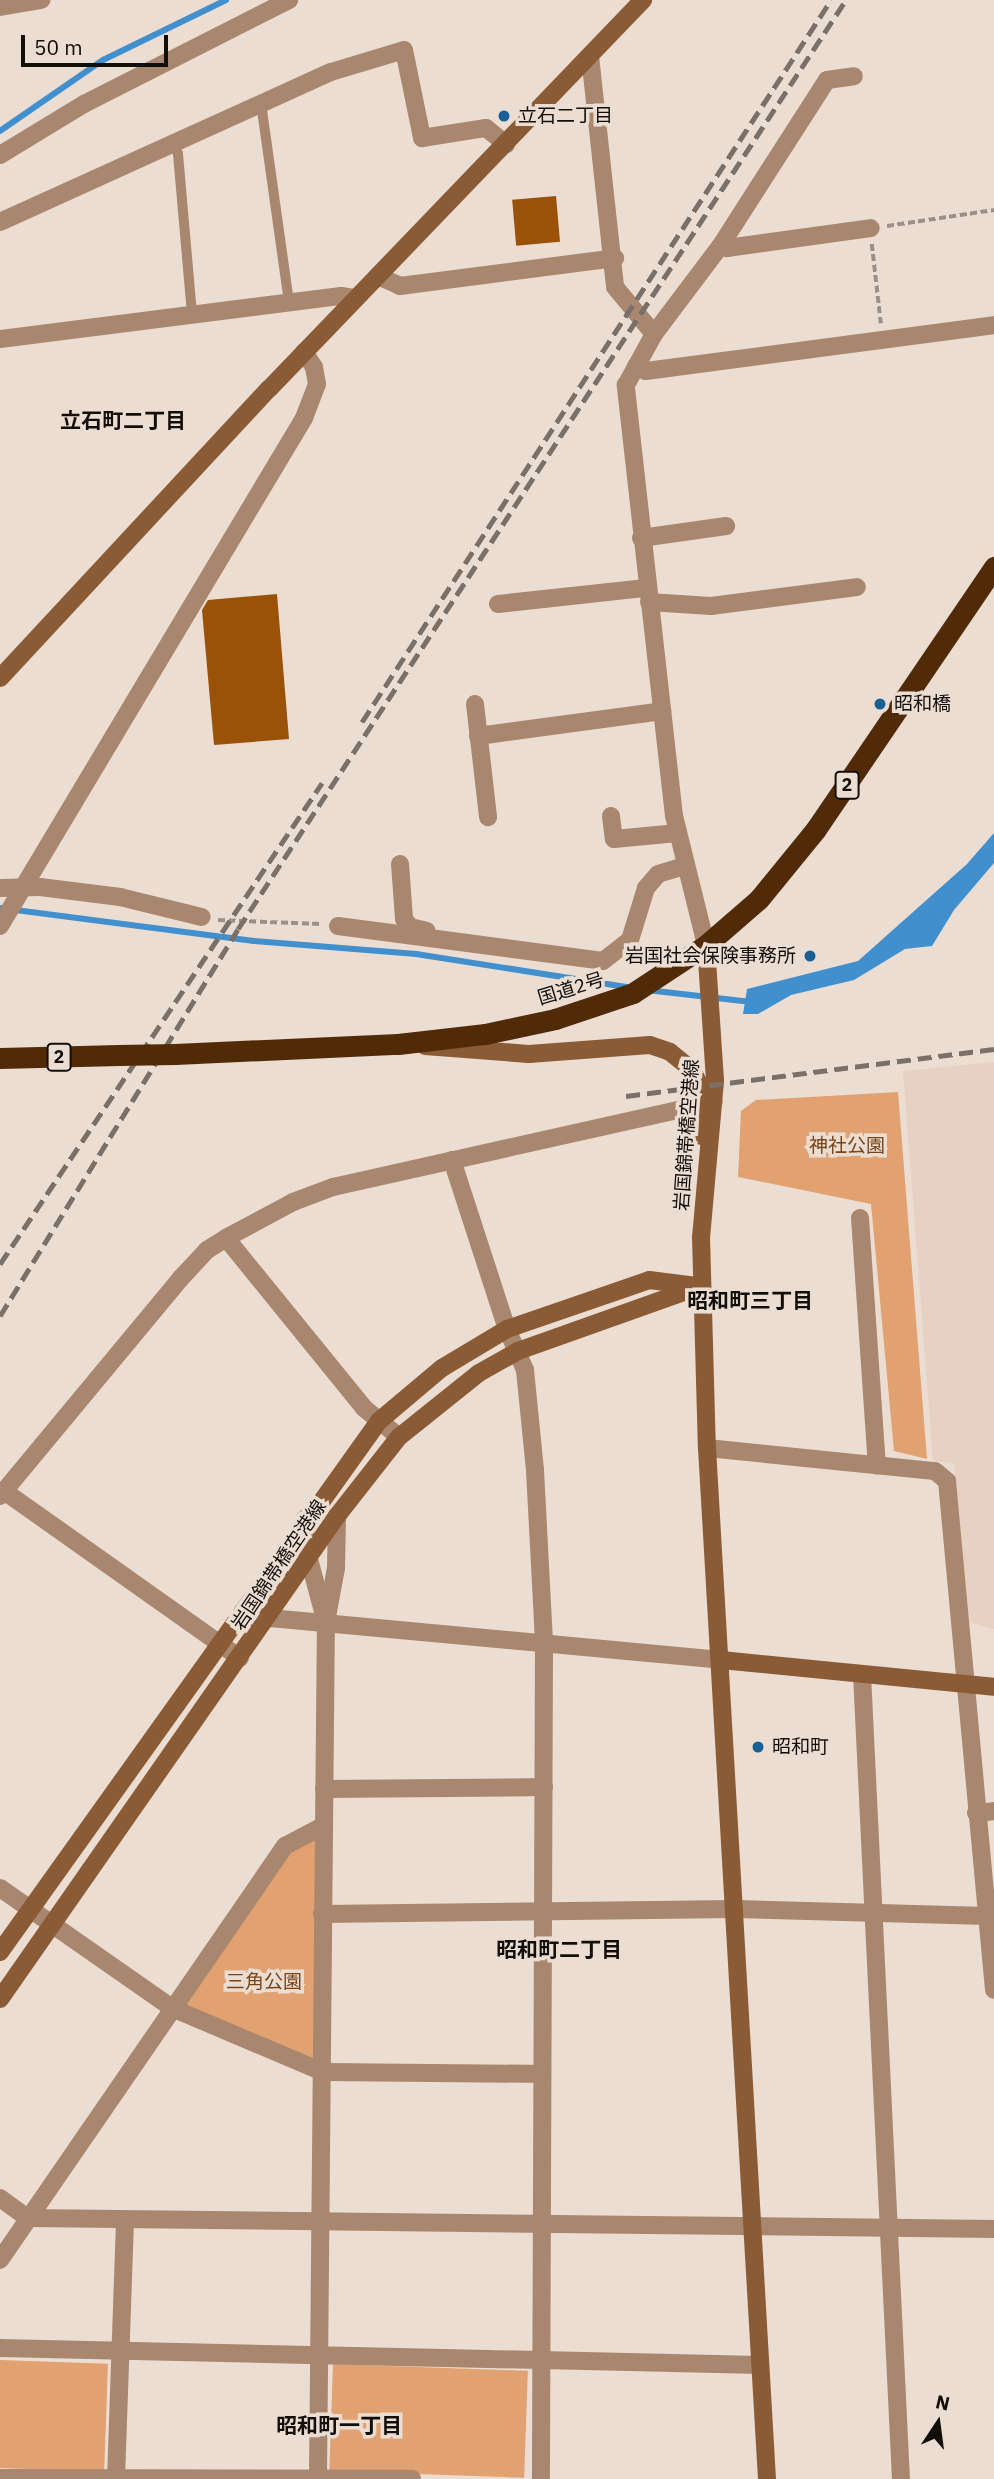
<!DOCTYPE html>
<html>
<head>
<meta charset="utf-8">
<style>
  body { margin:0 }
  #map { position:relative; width:994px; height:2479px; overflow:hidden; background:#ecddd3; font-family:"IBM Plex Sans","Noto Sans JP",sans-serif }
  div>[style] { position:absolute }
  .built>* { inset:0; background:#e6d1c2 }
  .green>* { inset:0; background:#e1a170; transform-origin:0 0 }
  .water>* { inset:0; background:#428fce }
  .stream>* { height:6px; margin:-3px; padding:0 3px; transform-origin:3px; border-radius:3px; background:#428fce }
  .building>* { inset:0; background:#9a5208; transform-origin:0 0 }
  .path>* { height:3.5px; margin-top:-1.75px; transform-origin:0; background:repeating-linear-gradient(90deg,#9b9089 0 7px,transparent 0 10.5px) }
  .lane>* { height:10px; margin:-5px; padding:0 5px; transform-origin:5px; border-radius:5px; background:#a9876e }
  .street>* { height:18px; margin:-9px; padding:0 9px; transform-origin:9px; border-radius:9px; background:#a9876e }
  .secondary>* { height:18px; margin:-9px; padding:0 9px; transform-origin:9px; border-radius:9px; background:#8b5b36 }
  .highway>* { height:21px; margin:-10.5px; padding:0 10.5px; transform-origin:10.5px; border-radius:10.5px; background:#512b08 }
  .rail>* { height:5px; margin-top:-2.5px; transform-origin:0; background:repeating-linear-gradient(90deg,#797069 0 14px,transparent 0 21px) }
  .highway-bridge>* { height:21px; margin:-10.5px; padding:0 10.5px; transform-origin:10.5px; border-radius:10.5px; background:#512b08 }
  .dots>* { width:19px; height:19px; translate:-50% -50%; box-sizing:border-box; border:4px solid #ecddd3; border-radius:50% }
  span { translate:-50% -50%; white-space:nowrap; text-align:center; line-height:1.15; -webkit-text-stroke:7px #ecddd3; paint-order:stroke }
  .shield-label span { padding:2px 5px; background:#ecddd3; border:2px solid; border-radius:5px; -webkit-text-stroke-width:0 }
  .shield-label { font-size:18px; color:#120e0a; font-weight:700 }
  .poi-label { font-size:19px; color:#120e0a }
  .left { translate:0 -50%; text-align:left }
  .right { translate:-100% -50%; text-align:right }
  .street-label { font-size:19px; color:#120e0a }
  .park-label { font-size:19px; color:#784519 }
  .neighbourhood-label { font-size:21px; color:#120e0a; font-weight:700 }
  .north { position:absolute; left:903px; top:2388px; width:70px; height:70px; -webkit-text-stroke:5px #ecddd3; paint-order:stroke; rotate:13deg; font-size:19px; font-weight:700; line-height:28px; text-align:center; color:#120e0a }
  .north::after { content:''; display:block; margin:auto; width:24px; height:32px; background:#120e0a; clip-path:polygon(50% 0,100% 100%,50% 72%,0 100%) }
  .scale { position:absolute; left:21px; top:35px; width:147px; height:32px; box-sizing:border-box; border:4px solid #120e0a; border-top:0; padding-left:9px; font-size:21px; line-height:24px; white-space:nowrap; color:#120e0a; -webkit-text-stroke:5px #ecddd3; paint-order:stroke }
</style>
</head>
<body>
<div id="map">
  <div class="built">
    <div style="clip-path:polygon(994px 1062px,994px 1629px,965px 1621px,954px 1463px,933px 1461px,903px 1071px)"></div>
  </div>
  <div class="green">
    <div style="clip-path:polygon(898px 1092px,927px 1459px,894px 1451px,871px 1204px,738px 1177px,741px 1111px,756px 1100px)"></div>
    <div style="clip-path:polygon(323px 1831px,323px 2072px,172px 2008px,285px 1846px)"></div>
    <div style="left:0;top:2360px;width:108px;height:108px;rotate:2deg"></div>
    <div style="left:333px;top:2364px;width:195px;height:107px;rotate:2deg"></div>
  </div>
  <div class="water">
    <div style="clip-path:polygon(994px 833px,994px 863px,954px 910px,932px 946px,905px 949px,854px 980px,791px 995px,758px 1014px,743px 1014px,747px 989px,858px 961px,967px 864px)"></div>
  </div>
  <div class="stream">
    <div style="left:0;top:131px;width:125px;rotate:-34.6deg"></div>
    <div style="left:103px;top:60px;width:137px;rotate:-26deg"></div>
    <div style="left:0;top:908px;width:256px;rotate:7.4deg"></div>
    <div style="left:254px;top:941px;width:163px;rotate:4.6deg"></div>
    <div style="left:416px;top:954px;width:213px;rotate:8.9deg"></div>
    <div style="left:647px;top:990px;width:105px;rotate:6.6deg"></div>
  </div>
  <div class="building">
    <div style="left:556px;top:196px;width:46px;height:44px;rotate:85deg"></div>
    <div style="clip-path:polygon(277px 594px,289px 739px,214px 745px,202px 610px,208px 600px)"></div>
  </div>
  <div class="path">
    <div style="left:887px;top:226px;width:108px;rotate:-8.5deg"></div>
    <div style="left:872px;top:244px;width:80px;rotate:83.5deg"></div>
    <div style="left:218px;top:920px;width:104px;rotate:2.2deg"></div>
  </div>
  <div class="lane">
    <div style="left:261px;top:103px;width:201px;rotate:82deg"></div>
    <div style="left:173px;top:142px;width:13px;rotate:67deg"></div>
    <div style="left:178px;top:154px;width:161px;rotate:85deg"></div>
  </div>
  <div class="street">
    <div style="left:0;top:7px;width:42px;rotate:-9.7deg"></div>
    <div style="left:590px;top:56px;width:232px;rotate:83.8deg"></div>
    <div style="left:615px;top:287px;width:61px;rotate:50.3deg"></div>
    <div style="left:0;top:155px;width:98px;rotate:-31.3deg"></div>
    <div style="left:84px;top:104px;width:230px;rotate:-26.9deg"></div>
    <div style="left:0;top:222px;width:363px;rotate:-24.4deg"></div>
    <div style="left:331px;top:72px;width:76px;rotate:-16.8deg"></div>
    <div style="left:404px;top:50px;width:90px;rotate:78.4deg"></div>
    <div style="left:422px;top:138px;width:65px;rotate:-8.9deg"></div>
    <div style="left:486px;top:128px;width:26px;rotate:39deg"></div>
    <div style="left:721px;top:245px;width:196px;rotate:-57.3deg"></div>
    <div style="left:827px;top:80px;width:27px;rotate:-8deg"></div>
    <div style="left:378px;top:276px;width:24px;rotate:24deg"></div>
    <div style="left:400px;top:286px;width:217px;rotate:-7.4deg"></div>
    <div style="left:0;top:339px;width:344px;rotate:-7.2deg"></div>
    <div style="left:341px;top:296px;width:15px;rotate:8deg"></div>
    <div style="left:636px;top:366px;width:11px;rotate:27deg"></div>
    <div style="left:646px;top:371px;width:351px;rotate:-7.5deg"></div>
    <div style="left:641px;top:538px;width:86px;rotate:-8deg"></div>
    <div style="left:649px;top:602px;width:62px;rotate:3.7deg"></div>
    <div style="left:711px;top:606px;width:147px;rotate:-7.4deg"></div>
    <div style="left:498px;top:604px;width:149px;rotate:-6.2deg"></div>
    <div style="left:475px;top:704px;width:114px;rotate:83.4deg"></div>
    <div style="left:478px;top:736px;width:186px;rotate:-7.7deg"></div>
    <div style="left:611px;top:816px;width:23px;rotate:83deg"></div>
    <div style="left:614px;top:839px;width:64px;rotate:-5.4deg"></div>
    <div style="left:400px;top:864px;width:55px;rotate:85.8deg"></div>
    <div style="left:404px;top:919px;width:10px;rotate:53deg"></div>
    <div style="left:410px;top:927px;width:17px;rotate:13deg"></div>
    <div style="left:0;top:888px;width:40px;rotate:-1.4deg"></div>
    <div style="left:40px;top:887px;width:81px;rotate:7.1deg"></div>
    <div style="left:120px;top:897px;width:84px;rotate:13.7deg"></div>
    <div style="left:0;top:926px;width:592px;rotate:-59.1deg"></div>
    <div style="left:304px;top:418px;width:36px;rotate:-69deg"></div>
    <div style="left:317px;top:384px;width:17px;rotate:-100deg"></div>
    <div style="left:314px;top:367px;width:18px;rotate:-124deg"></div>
    <div style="left:338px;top:926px;width:267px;rotate:7.5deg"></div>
    <div style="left:603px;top:961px;width:34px;rotate:-38deg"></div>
    <div style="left:630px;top:940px;width:54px;rotate:-72.9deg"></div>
    <div style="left:646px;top:888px;width:18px;rotate:-49deg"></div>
    <div style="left:658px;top:874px;width:28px;rotate:-17deg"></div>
    <div style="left:706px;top:945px;width:133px;rotate:-103.9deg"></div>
    <div style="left:674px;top:816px;width:434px;rotate:-96.4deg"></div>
    <div style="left:626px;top:385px;width:58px;rotate:-61.2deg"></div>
    <div style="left:654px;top:334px;width:111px;rotate:-53deg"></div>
    <div style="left:721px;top:245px;width:7px;rotate:27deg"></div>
    <div style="left:727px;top:248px;width:145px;rotate:-7.9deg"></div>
    <div style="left:452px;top:1160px;width:178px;rotate:72deg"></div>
    <div style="left:507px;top:1329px;width:45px;rotate:66.3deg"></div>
    <div style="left:525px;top:1370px;width:100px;rotate:84.3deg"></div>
    <div style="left:535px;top:1470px;width:174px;rotate:87deg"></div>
    <div style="left:544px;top:1644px;width:835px;rotate:90.21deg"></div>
    <div style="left:860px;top:1218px;width:248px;rotate:86.1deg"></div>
    <div style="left:226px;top:1238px;width:219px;rotate:50.9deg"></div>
    <div style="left:364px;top:1408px;width:45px;rotate:39.6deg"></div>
    <div style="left:707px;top:1448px;width:229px;rotate:5.8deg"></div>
    <div style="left:935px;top:1471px;width:16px;rotate:40deg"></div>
    <div style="left:947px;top:1481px;width:511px;rotate:84.72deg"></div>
    <div style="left:4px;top:1491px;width:289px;rotate:35.3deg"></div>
    <div style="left:0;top:1496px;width:283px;rotate:-50.3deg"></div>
    <div style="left:181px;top:1278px;width:38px;rotate:-47deg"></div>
    <div style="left:207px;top:1250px;width:22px;rotate:-32deg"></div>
    <div style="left:226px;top:1238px;width:76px;rotate:-28.2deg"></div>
    <div style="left:293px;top:1202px;width:43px;rotate:-20.6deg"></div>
    <div style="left:333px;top:1187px;width:390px;rotate:-12.6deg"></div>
    <div style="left:305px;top:1518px;width:41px;rotate:84.4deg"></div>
    <div style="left:309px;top:1559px;width:62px;rotate:75.1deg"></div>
    <div style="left:243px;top:1611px;width:28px;rotate:15deg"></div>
    <div style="left:270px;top:1618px;width:453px;rotate:5.3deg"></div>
    <div style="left:862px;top:1674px;width:806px;rotate:87.23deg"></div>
    <div style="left:324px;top:1789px;width:220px;rotate:-0.5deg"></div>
    <div style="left:976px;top:1813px;width:18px;rotate:-6deg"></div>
    <div style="left:0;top:1888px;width:210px;rotate:34.9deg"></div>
    <div style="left:172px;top:2008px;width:164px;rotate:23deg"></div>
    <div style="left:323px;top:2072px;width:219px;rotate:0.5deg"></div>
    <div style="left:322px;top:1914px;width:413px;rotate:-0.7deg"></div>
    <div style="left:735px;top:1909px;width:252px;rotate:1.6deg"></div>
    <div style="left:0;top:2198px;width:34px;rotate:36deg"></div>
    <div style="left:28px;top:2218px;width:966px;rotate:0.65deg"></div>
    <div style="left:0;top:2260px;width:503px;rotate:-55.46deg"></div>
    <div style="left:285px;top:1846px;width:43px;rotate:-27.8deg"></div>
    <div style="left:0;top:2348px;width:760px;rotate:1.28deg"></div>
    <div style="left:0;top:2478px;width:412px;rotate:0.1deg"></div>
    <div style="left:116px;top:2479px;width:259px;rotate:-88deg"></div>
    <div style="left:318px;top:2479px;width:857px;rotate:-89.47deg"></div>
    <div style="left:326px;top:1622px;width:55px;rotate:-79.5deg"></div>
    <div style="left:336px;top:1568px;width:52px;rotate:-88.9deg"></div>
  </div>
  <div class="secondary">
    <div style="left:0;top:678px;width:395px;rotate:-47.1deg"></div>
    <div style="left:269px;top:389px;width:540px;rotate:-46.13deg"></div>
    <div style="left:706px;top:945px;width:136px;rotate:86.2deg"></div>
    <div style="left:715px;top:1081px;width:157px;rotate:95.1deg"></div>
    <div style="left:701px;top:1237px;width:211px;rotate:88.4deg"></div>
    <div style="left:707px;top:1448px;width:1033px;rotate:86.67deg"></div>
    <div style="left:425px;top:1046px;width:104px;rotate:4.4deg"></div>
    <div style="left:529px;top:1054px;width:121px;rotate:-4.3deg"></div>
    <div style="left:650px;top:1045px;width:21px;rotate:19deg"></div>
    <div style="left:670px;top:1052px;width:28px;rotate:39deg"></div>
    <div style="left:692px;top:1070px;width:16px;rotate:63deg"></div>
    <div style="left:699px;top:1084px;width:52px;rotate:87.8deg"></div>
    <div style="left:721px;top:1660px;width:274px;rotate:5.6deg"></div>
    <div style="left:0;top:1952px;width:652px;rotate:-54.48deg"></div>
    <div style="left:379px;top:1421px;width:82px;rotate:-40.1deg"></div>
    <div style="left:442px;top:1368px;width:76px;rotate:-31deg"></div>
    <div style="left:507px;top:1329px;width:150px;rotate:-19deg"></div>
    <div style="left:649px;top:1280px;width:48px;rotate:7.1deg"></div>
    <div style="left:0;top:1999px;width:589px;rotate:-55.1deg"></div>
    <div style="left:337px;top:1516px;width:100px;rotate:-51.9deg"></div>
    <div style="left:399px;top:1437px;width:102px;rotate:-38.7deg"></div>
    <div style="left:479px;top:1373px;width:45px;rotate:-29.4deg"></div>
    <div style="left:518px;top:1351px;width:194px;rotate:-19.6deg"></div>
  </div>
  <div class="highway">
    <div style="left:175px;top:1054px;width:223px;rotate:-2.6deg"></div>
    <div style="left:398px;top:1044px;width:88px;rotate:-6.6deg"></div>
    <div style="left:485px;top:1034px;width:72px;rotate:-12.1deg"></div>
    <div style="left:555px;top:1019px;width:82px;rotate:-18.4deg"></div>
    <div style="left:633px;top:993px;width:87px;rotate:-33.3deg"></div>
    <div style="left:706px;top:945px;width:70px;rotate:-41deg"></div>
    <div style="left:759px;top:899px;width:90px;rotate:-50.8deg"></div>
    <div style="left:816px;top:829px;width:317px;rotate:-55.8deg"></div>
    <div style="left:0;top:1058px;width:119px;rotate:-1.4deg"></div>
  </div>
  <div class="rail">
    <div style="left:362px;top:722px;width:861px;rotate:-56.99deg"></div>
    <div style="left:626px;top:1096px;width:371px;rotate:-7.3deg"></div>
    <div style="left:0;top:1264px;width:579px;rotate:-56.2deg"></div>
    <div style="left:0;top:1316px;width:454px;rotate:-58.4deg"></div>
    <div style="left:238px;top:929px;width:1110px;rotate:-56.8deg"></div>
  </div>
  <div class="highway-bridge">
    <div style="left:119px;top:1055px;width:56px;rotate:-1deg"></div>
  </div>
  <div class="dots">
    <div style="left:504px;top:116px;background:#196094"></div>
    <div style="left:880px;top:704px;background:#196094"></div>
    <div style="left:810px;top:956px;background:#196094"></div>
    <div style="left:758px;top:1747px;background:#196094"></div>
  </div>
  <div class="shield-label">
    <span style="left:847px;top:785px">2</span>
    <span style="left:59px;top:1057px">2</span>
  </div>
  <div class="poi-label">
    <span class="left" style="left:518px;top:116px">立石二丁目</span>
    <span class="left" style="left:894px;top:704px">昭和橋</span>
    <span class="right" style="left:796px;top:956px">岩国社会保険事務所</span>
    <span class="left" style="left:772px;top:1747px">昭和町</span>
  </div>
  <div class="street-label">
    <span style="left:571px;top:989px;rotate:-17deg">国道2号</span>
    <span style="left:687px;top:1135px;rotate:-86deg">岩国錦帯橋空港線</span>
    <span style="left:279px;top:1565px;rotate:-56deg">岩国錦帯橋空港線</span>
  </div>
  <div class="park-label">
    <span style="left:847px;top:1146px">神社公園</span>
    <span style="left:264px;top:1982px">三角公園</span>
  </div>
  <div class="neighbourhood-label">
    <span style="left:123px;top:420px">立石町二丁目</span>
    <span style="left:750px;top:1300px">昭和町三丁目</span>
    <span style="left:559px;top:1949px">昭和町二丁目</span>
    <span style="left:339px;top:2425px">昭和町一丁目</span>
  </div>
  <div class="north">N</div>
  <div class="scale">50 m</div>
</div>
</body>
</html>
